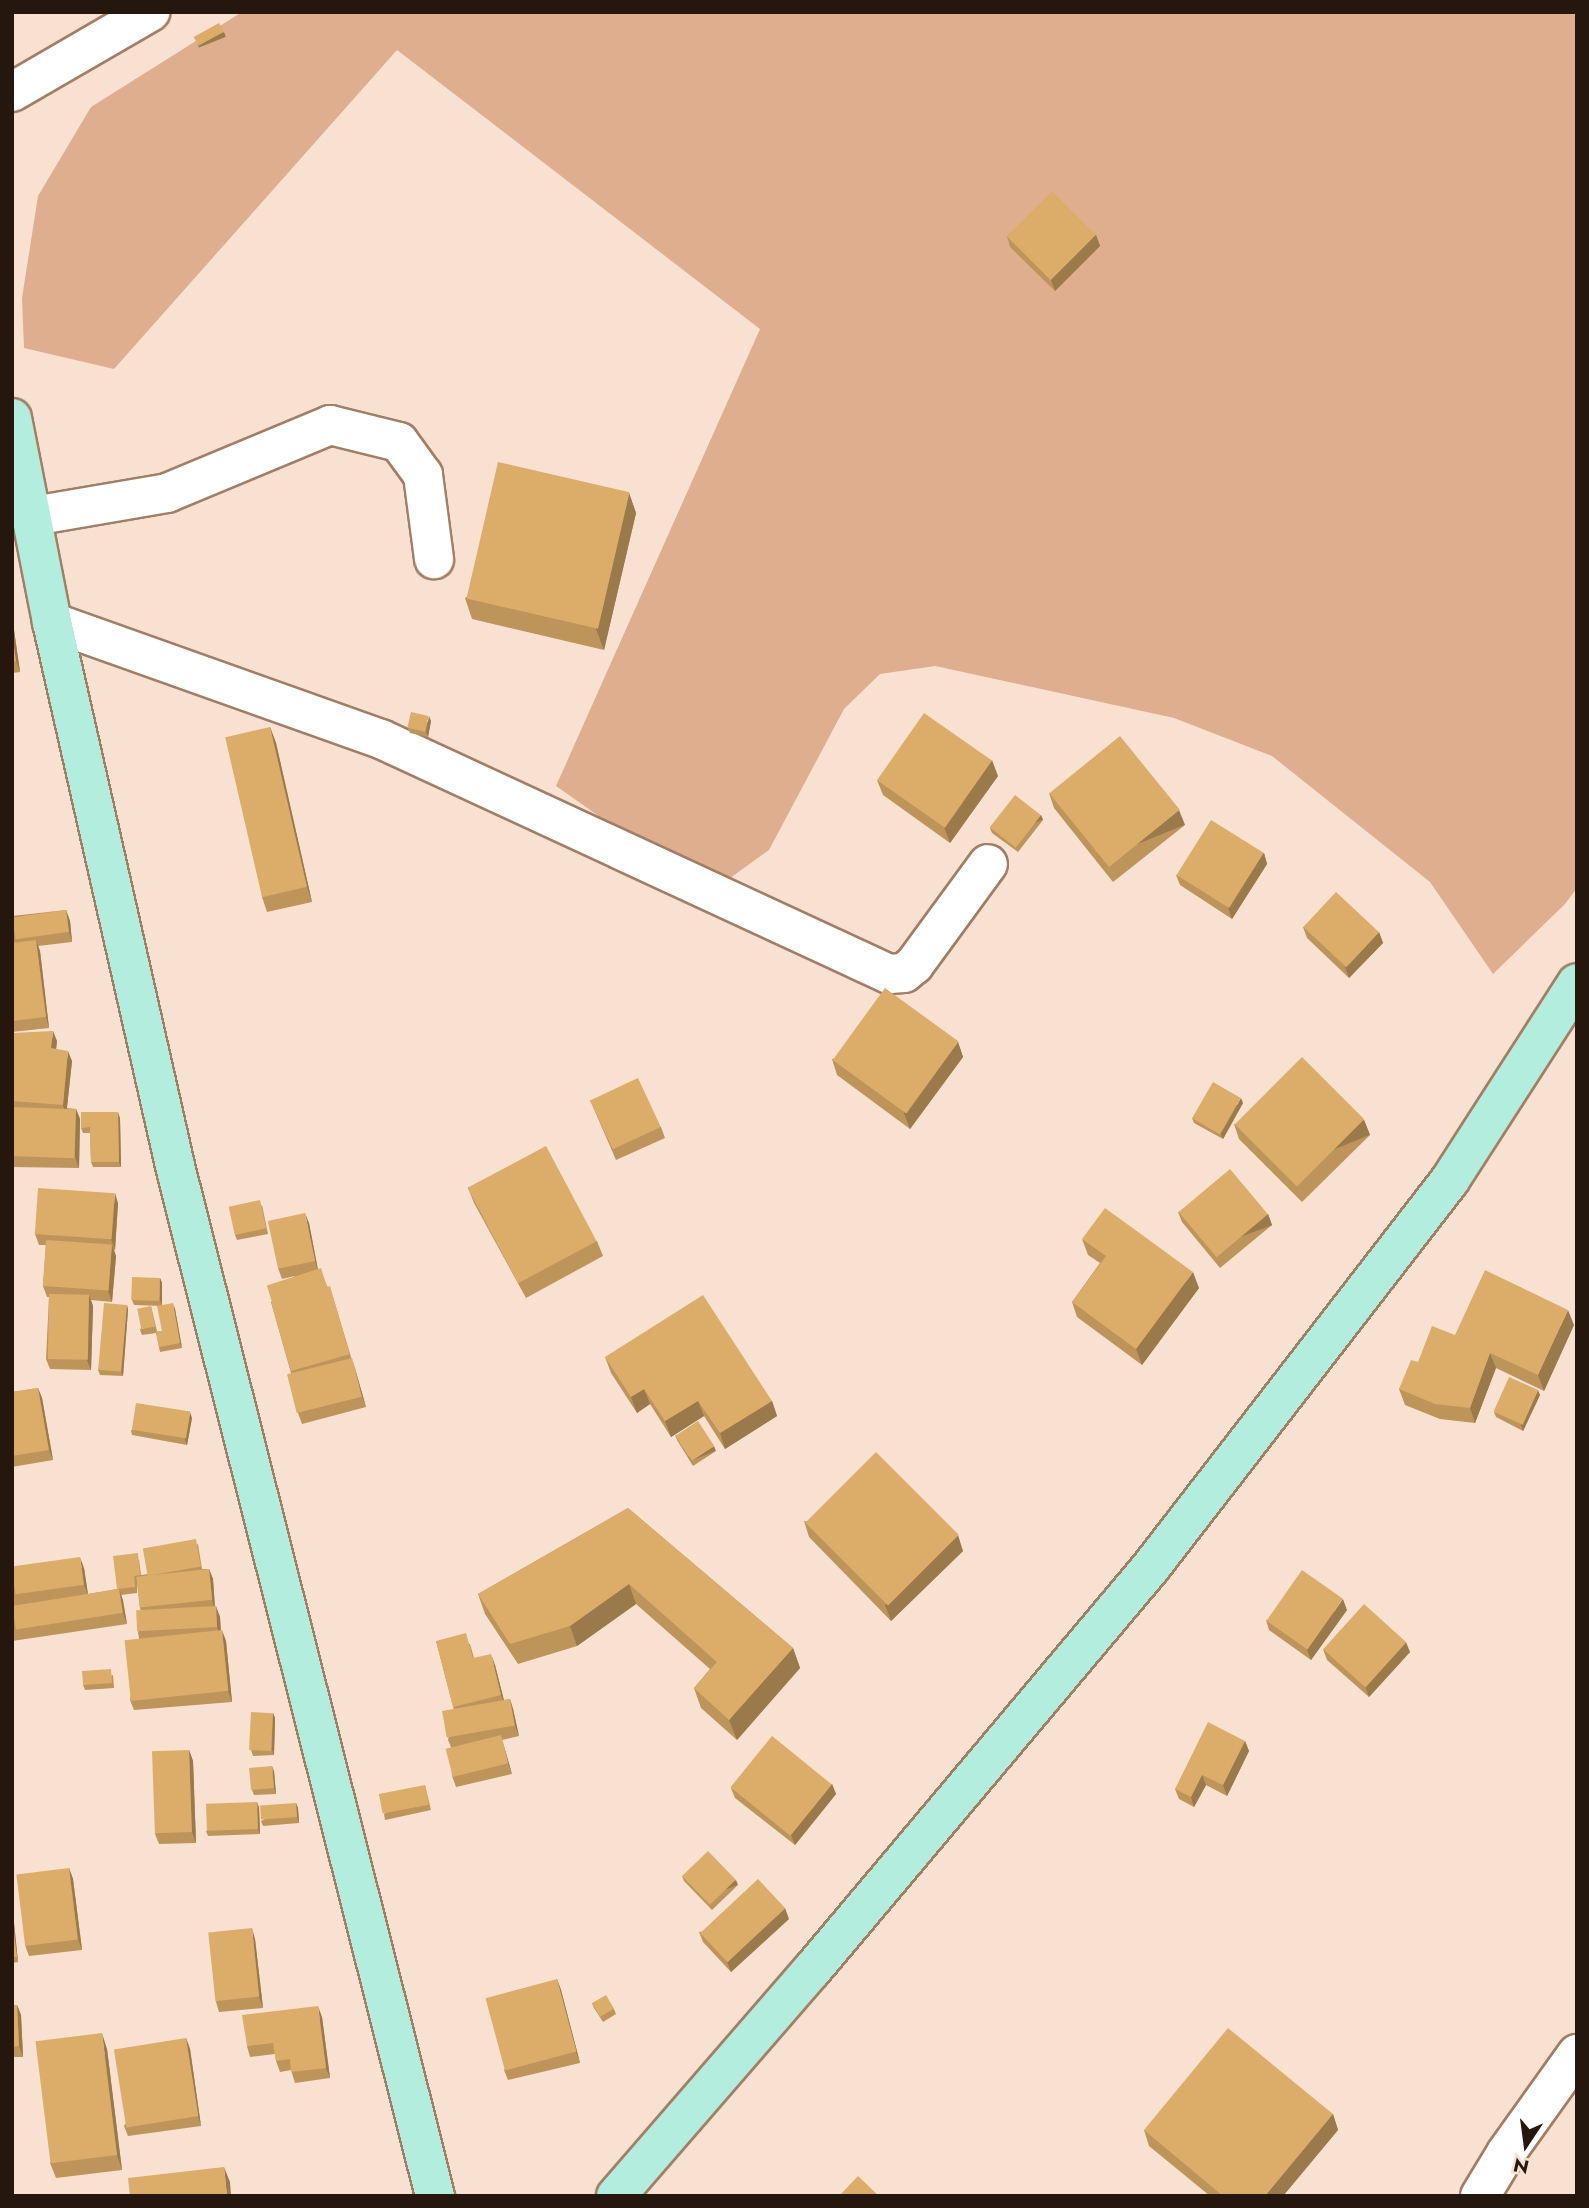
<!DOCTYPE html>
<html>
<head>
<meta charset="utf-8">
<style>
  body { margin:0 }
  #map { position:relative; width:1589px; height:2208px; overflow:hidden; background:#f9e1d1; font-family:Jost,sans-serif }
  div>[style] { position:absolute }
  .green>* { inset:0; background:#deae8e }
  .roads { filter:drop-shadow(2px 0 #a27e65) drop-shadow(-2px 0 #a27e65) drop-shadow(0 2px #a27e65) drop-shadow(0 -2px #a27e65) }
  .minor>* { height:38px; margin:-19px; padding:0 19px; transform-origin:19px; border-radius:19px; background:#fff }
  .major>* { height:38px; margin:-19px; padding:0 19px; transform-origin:19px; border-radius:19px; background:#b2edde }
  .wall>* { inset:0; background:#bd955a }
  .shaded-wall>* { inset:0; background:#9a794a; transform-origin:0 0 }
  .building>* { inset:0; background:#dcad69; transform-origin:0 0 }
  span { translate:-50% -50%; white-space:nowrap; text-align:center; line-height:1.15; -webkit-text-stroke:7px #f9e1d1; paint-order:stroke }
  .frame { position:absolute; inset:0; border:14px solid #26170e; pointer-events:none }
  .north { position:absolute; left:1491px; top:2110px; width:70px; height:70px; -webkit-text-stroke:5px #f9e1d1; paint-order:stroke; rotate:193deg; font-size:19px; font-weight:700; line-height:28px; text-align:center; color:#26170e }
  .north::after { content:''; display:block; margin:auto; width:24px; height:32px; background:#26170e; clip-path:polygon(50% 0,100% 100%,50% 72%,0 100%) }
</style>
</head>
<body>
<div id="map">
  <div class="green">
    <div style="clip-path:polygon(242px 12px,1572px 12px,1577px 17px,1577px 888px,1565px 904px,1493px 974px,1430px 882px,1272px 756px,1174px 718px,935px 666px,880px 674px,844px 709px,769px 850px,726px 881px,630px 838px,556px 786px,760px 329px,397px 50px,114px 369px,24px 348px,22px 298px,38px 196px,91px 107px)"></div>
  </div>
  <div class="roads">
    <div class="minor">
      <div style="left:12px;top:92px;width:160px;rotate:-30.1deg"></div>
      <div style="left:33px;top:516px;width:136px;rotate:-9.7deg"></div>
      <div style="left:167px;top:493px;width:177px;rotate:-22.6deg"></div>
      <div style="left:330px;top:425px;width:71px;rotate:13.8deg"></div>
      <div style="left:399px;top:442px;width:41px;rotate:54deg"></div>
      <div style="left:423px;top:475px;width:85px;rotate:82.5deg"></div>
      <div style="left:52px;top:622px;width:349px;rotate:19.6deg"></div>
      <div style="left:381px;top:739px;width:560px;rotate:24.83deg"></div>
      <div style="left:889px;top:974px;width:15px;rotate:-4deg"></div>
      <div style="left:904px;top:973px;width:13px;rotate:-39deg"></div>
      <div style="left:914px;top:965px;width:125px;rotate:-53.8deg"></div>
      <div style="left:1480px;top:2196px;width:50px;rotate:-58.8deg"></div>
      <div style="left:1506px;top:2153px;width:122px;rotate:-54.4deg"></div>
    </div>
    <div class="major">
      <div style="left:12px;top:418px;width:208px;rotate:78.9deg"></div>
      <div style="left:52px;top:622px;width:562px;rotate:77.25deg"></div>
      <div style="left:176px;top:1170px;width:1058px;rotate:75.83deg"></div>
      <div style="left:616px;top:2196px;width:299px;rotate:-49.1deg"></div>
      <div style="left:812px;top:1970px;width:527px;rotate:-49.93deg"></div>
      <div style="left:1151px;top:1567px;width:489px;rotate:-52.3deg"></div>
      <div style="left:1450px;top:1180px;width:234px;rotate:-57.2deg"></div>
    </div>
  </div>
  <div class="wall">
    <div style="clip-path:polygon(1096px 235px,1100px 246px,1055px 291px,1010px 247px,1007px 236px)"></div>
    <div style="clip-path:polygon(629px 493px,636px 513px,604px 650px,472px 619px,465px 598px)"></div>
    <div style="clip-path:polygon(12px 616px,20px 672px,12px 673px)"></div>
    <div style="clip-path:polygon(431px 721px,428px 737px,410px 733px,408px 728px)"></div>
    <div style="clip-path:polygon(270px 727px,276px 743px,312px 902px,267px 912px,262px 897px)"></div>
    <div style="clip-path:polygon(998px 776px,950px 843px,883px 795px,877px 780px)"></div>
    <div style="clip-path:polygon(1049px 793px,1185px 825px,1113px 882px,1054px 808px)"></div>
    <div style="clip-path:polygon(1041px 815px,1043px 820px,1018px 852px,992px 833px,990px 828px)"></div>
    <div style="clip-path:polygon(1264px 853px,1267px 864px,1232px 919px,1180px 885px,1176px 875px)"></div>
    <div style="clip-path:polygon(66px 910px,70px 921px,72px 942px,38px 946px,40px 951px,49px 1028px,12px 1032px,12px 916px)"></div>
    <div style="clip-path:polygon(1303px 927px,1379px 932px,1383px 943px,1349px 978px,1307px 938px)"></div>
    <div style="clip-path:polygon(12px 1033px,57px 1041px,56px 1049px,72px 1061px,67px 1108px,76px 1109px,80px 1119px,79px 1168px,12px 1167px)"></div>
    <div style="clip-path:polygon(958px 1042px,963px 1057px,910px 1129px,837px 1075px,832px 1059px)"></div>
    <div style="clip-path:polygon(590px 1100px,661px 1127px,665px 1138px,616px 1160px)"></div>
    <div style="clip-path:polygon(1243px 1103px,1223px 1139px,1194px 1123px,1192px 1118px)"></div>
    <div style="clip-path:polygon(120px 1118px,121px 1167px,93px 1167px,91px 1162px,90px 1133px,83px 1133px,81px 1128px)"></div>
    <div style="clip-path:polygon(1364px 1120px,1370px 1135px,1302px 1202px,1239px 1139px,1234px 1124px)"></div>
    <div style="clip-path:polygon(468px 1188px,597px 1241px,603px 1256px,526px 1298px,474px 1203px)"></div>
    <div style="clip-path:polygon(118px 1203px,115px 1250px,114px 1250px,116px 1256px,112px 1302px,91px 1300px,93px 1306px,91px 1370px,50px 1369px,46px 1359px,49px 1297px,47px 1297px,43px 1286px,46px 1245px,39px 1245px,35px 1234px)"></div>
    <div style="clip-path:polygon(262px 1205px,268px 1234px,237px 1240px,235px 1235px)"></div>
    <div style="clip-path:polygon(1178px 1212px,1268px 1214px,1272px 1225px,1220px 1268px,1182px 1222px)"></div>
    <div style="clip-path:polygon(309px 1223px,318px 1269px,333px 1297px,366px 1407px,302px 1424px,298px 1413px,291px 1373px,271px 1302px,295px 1276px,282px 1279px,278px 1268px)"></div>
    <div style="clip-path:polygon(1082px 1239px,1199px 1288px,1142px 1365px,1077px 1317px,1072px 1302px,1100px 1263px,1088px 1255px)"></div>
    <div style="clip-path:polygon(160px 1278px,162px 1283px,162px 1305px,175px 1309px,182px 1348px,160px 1352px,156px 1333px,142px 1335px,140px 1330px,151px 1306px,157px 1331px,162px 1331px,162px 1306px,134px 1305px,132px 1300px)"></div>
    <div style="clip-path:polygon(127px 1305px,128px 1310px,123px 1376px,100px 1375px,98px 1370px)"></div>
    <div style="clip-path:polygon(1574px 1325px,1544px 1391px,1496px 1368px,1475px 1423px,1440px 1419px,1405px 1405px,1399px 1389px,1418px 1362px,1455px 1335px)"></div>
    <div style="clip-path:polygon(605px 1357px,772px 1401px,777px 1416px,725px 1449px,704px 1416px,671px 1437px,650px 1404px,637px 1413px,611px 1373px)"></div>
    <div style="clip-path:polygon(38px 1388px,42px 1398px,53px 1460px,12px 1467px,12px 1392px)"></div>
    <div style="clip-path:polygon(1540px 1395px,1523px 1431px,1496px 1417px,1494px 1412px)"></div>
    <div style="clip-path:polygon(192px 1418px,187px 1445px,132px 1435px,131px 1430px)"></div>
    <div style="clip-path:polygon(675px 1435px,716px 1451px,693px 1466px,677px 1440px)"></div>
    <div style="clip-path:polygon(628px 1508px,793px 1648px,800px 1668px,737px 1740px,701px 1708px,694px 1688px,710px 1669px,636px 1604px,577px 1646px,518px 1664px,485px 1614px,478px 1594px)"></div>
    <div style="clip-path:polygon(804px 1521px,963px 1551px,891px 1621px,809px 1537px)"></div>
    <div style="clip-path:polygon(198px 1544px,202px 1569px,209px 1569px,213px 1579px,215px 1606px,220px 1617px,221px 1631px,226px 1641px,232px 1702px,134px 1710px,130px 1700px,139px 1638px,138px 1633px,141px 1612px,140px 1608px,137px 1581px,137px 1593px,121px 1595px,127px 1624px,12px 1641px,12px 1567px,84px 1568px,88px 1594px,117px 1589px,139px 1559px,141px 1575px,148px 1574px)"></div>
    <div style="clip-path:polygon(1347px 1610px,1311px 1660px,1269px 1630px,1266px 1620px)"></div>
    <div style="clip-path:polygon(436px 1641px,470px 1644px,474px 1658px,495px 1665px,504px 1700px,510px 1699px,513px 1709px,519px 1736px,502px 1740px,512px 1774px,456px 1787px,452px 1776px,451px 1747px,448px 1740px,454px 1710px)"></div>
    <div style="clip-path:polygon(1323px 1649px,1410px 1652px,1369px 1697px,1327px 1660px)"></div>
    <div style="clip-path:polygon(113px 1675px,114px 1688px,85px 1690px,83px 1685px)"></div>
    <div style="clip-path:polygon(273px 1713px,275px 1718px,274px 1755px,253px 1756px,251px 1750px)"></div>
    <div style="clip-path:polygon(1245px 1741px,1249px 1751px,1227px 1796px,1206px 1785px,1194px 1807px,1179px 1799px,1175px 1789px)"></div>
    <div style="clip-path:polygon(189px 1750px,193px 1761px,196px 1843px,159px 1844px,155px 1834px)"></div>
    <div style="clip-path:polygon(274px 1771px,276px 1794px,254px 1795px,252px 1790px)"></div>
    <div style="clip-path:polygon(832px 1784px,836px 1794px,795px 1845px,735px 1798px,731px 1788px)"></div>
    <div style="clip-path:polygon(425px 1785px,431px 1810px,385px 1820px,384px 1814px)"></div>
    <div style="clip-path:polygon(296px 1803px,298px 1808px,299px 1823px,263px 1826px,261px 1821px)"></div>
    <div style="clip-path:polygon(259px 1807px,260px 1834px,208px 1836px,206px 1831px)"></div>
    <div style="clip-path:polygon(69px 1868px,73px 1879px,82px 1950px,29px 1956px,25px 1945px)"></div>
    <div style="clip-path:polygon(682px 1876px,738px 1885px,712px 1910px,684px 1881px)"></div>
    <div style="clip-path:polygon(12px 1918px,14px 1923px,18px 1962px,12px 1963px)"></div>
    <div style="clip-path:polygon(789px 1919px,731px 1972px,703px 1942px,699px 1932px)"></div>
    <div style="clip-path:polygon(255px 1939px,263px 2008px,219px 2012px,216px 2002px)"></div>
    <div style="clip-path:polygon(557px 1979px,561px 1990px,580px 2063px,508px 2080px,504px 2070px)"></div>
    <div style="clip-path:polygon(592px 2003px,614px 2009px,616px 2014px,603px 2022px,594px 2008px)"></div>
    <div style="clip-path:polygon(12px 2005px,17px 2005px,21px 2015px,23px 2057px,12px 2057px)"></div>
    <div style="clip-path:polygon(322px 2017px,330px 2078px,295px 2083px,291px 2070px,280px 2072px,276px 2061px,275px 2054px,250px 2057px,247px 2046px)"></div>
    <div style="clip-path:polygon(186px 2038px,190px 2049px,201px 2126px,128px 2136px,124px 2126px)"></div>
    <div style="clip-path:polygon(107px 2049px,122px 2170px,56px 2178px,50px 2163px)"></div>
    <div style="clip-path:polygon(1333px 2114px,1338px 2130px,1283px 2196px,1210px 2196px,1149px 2146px,1144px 2130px)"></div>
  </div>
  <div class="shaded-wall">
    <div style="left:224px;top:32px;width:5px;height:29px;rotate:68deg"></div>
    <div style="clip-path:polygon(1096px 235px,1100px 246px,1055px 291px,1051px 280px)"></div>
    <div style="clip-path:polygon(629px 493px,636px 513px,604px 650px,596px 629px)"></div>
    <div style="clip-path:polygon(12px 616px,20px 672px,16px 661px,12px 633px)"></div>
    <div style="clip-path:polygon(429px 716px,431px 721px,428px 737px,426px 732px)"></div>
    <div style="clip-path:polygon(270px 727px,276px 743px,312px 902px,307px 887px)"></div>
    <div style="clip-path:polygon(992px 760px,998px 776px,950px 843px,944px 827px)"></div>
    <div style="left:1179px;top:810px;width:16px;height:90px;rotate:68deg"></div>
    <div style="left:1041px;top:815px;width:5px;height:41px;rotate:68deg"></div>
    <div style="clip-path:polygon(1264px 853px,1267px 864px,1232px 919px,1228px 908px)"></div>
    <div style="clip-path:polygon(66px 910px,70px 921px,72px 942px,69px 932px)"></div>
    <div style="clip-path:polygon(1379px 932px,1383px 943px,1349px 978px,1345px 967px)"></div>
    <div style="clip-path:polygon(36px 940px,40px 951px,49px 1028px,46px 1017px)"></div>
    <div style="clip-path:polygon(53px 1031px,57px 1041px,55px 1059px,51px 1048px)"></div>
    <div style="clip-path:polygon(958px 1042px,963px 1057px,910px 1129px,904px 1113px)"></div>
    <div style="clip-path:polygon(68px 1051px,72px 1061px,66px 1116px,63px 1105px)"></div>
    <div style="clip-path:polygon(1241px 1098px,1243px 1103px,1223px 1139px,1221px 1134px)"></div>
    <div style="clip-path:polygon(76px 1109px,80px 1119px,79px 1168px,75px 1157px)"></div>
    <div style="clip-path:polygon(118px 1112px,120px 1118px,121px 1167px,119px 1162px)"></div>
    <div style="left:1364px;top:1120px;width:16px;height:95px;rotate:68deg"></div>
    <div style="clip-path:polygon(115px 1193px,118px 1203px,115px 1250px,111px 1239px)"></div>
    <div style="clip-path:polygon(305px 1213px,309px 1223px,318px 1271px,315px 1261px)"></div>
    <div style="left:1268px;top:1214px;width:12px;height:67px;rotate:70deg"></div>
    <div style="clip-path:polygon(112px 1245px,116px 1256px,112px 1302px,108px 1291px)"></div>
    <div style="clip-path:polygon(1193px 1272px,1199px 1288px,1142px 1365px,1136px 1349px)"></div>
    <div style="clip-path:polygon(160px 1278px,162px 1283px,162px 1306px,160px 1300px)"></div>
    <div style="clip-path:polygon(89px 1295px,93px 1306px,91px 1370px,87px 1360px)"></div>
    <div style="clip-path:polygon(173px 1303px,175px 1309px,182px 1348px,180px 1343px)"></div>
    <div style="clip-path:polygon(127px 1305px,128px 1310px,123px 1376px,121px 1371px)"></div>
    <div style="clip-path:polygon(1568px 1310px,1574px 1325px,1544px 1391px,1538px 1375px)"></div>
    <div style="clip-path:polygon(1490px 1353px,1496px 1368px,1475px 1423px,1470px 1408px)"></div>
    <div style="clip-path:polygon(352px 1358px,355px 1368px,366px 1407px,362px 1397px)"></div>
    <div style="clip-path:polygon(38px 1388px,42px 1398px,53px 1460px,49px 1450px)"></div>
    <div style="clip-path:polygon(644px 1389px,650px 1404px,637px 1413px,631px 1397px)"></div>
    <div style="clip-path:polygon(1538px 1390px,1540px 1395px,1523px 1431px,1521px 1425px)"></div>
    <div style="clip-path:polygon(698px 1401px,704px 1416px,671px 1437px,665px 1421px)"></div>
    <div style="clip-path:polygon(772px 1401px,777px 1416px,725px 1449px,720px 1433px)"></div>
    <div style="clip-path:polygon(190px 1412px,192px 1418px,187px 1445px,185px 1440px)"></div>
    <div style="left:714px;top:1446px;width:5px;height:27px;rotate:68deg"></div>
    <div style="clip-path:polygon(958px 1535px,963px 1551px,891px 1621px,885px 1605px)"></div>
    <div style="clip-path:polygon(80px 1557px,84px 1568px,88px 1595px,84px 1585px)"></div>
    <div style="clip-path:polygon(209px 1569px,213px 1579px,215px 1611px,212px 1600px)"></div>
    <div style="clip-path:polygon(629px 1584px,636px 1604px,577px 1646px,570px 1626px)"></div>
    <div style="clip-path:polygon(119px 1589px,123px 1600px,127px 1624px,123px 1613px)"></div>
    <div style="clip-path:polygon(1343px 1599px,1347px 1610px,1311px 1660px,1307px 1650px)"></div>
    <div style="clip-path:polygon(216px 1606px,220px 1617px,221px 1637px,217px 1627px)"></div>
    <div style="clip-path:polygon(222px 1630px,226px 1641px,232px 1702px,228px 1691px)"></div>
    <div style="clip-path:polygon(1406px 1642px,1410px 1652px,1369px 1697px,1365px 1686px)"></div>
    <div style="clip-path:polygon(793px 1648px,800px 1668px,737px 1740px,729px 1720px)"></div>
    <div style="clip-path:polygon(491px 1654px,495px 1665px,505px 1705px,501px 1695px)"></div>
    <div style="clip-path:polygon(510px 1699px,513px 1709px,519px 1736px,515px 1726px)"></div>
    <div style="clip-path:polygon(273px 1713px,275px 1718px,274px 1755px,272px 1750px)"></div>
    <div style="clip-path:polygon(501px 1735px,504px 1746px,512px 1774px,508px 1763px)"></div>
    <div style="clip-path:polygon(1245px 1741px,1249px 1751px,1227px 1796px,1223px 1785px)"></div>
    <div style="clip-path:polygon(189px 1750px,193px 1761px,196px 1843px,192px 1832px)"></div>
    <div style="clip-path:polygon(272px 1766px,274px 1771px,276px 1794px,274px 1788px)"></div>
    <div style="clip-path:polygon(1202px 1775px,1206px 1785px,1194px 1807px,1191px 1797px)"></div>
    <div style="clip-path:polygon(832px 1784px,836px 1794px,795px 1845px,791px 1835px)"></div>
    <div style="clip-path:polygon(257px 1802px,259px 1807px,260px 1834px,258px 1829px)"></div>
    <div style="clip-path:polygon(296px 1803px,298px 1808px,299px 1823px,297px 1817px)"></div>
    <div style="clip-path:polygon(69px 1868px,73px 1879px,82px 1950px,78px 1939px)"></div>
    <div style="left:736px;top:1880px;width:5px;height:36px;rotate:68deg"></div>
    <div style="clip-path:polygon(785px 1908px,789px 1919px,731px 1972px,727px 1962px)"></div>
    <div style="clip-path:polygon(12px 1918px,14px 1923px,18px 1962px,17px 1957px)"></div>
    <div style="clip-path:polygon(252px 1928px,255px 1939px,263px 2008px,259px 1997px)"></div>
    <div style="clip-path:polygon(557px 1979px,561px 1990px,580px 2063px,576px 2052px)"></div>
    <div style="clip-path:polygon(17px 2005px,21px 2015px,23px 2057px,19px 2046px)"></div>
    <div style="clip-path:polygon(318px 2006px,322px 2017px,330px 2078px,326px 2068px)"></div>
    <div style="clip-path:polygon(102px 2033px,107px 2049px,122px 2170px,117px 2155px)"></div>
    <div style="clip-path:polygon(186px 2038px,190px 2049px,201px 2126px,198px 2116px)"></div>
    <div style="clip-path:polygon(1333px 2114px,1338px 2130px,1283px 2196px,1265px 2196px)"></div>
    <div style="clip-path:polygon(224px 2167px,230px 2182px,231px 2196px,227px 2196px)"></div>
  </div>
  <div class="building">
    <div style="left:219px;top:23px;width:10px;height:29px;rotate:61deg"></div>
    <div style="left:1052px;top:191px;width:62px;height:64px;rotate:45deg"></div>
    <div style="left:498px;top:462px;width:135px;height:140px;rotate:13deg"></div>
    <div style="clip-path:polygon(12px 633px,16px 661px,12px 662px)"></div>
    <div style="left:411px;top:712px;width:18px;height:16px;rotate:13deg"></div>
    <div style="left:924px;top:713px;width:83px;height:82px;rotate:35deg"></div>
    <div style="left:270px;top:727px;width:164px;height:46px;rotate:77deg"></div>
    <div style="left:1120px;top:736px;width:95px;height:91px;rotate:51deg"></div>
    <div style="left:1015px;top:795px;width:33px;height:41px;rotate:38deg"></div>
    <div style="left:1211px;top:820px;width:62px;height:65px;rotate:32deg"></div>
    <div style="left:1336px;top:892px;width:59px;height:48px;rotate:43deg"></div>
    <div style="left:66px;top:910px;width:22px;height:54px;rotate:82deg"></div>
    <div style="clip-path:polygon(36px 940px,46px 1017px,12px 1021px,12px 943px)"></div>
    <div style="left:885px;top:988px;width:91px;height:89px;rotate:36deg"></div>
    <div style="clip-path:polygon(53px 1031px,51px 1048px,68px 1051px,63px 1105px,12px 1101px,12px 1033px)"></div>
    <div style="left:1302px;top:1057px;width:88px;height:95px;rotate:45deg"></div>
    <div style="left:638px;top:1078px;width:54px;height:53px;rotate:65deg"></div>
    <div style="left:1213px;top:1082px;width:32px;height:42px;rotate:30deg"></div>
    <div style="left:12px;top:1107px;width:64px;height:49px;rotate:2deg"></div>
    <div style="clip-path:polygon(81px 1112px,118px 1112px,119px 1162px,91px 1162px,90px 1127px,81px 1128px)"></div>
    <div style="left:546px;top:1146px;width:108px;height:89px;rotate:62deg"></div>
    <div style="left:1230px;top:1169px;width:59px;height:67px;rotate:50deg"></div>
    <div style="left:38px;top:1188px;width:77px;height:46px;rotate:4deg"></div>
    <div style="left:260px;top:1200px;width:29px;height:32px;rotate:78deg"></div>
    <div style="clip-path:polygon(1105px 1208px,1193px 1272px,1136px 1349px,1072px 1302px,1106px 1256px,1082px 1239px)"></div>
    <div style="left:305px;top:1213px;width:49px;height:38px;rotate:78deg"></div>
    <div style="left:46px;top:1240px;width:66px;height:46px;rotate:4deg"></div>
    <div style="left:321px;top:1268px;width:20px;height:57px;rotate:72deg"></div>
    <div style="clip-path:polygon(1485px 1270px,1568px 1310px,1538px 1375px,1490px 1353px,1470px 1408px,1435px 1404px,1399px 1389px,1411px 1360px,1418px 1362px,1432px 1326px,1455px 1335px)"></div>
    <div style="left:132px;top:1277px;width:28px;height:23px;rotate:2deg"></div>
    <div style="left:330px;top:1286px;width:71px;height:61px;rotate:74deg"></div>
    <div style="left:49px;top:1294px;width:40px;height:65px;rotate:1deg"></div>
    <div style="clip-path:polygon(703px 1295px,772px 1401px,720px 1433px,698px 1401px,665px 1421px,644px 1389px,631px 1397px,605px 1357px)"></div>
    <div style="left:104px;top:1303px;width:23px;height:67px;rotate:5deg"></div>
    <div style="clip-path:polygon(173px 1303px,180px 1343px,159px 1347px,156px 1331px,162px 1331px,157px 1306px)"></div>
    <div style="left:151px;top:1306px;width:21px;height:14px;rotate:79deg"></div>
    <div style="left:352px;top:1358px;width:40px;height:67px;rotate:76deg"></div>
    <div style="left:1509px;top:1377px;width:32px;height:38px;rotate:24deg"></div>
    <div style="clip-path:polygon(38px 1388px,49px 1450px,12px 1456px,12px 1392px)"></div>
    <div style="left:136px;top:1403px;width:55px;height:27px;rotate:9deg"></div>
    <div style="left:698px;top:1421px;width:30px;height:27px;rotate:57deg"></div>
    <div style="left:876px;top:1452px;width:117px;height:100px;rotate:45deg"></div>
    <div style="clip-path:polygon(628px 1508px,793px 1648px,729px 1720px,694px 1688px,717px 1662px,629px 1584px,570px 1626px,510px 1644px,478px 1594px)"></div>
    <div style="left:196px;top:1539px;width:28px;height:54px;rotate:80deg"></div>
    <div style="clip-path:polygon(138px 1553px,140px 1575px,134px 1576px,135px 1587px,117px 1589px,113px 1556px)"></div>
    <div style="left:80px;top:1557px;width:28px;height:69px;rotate:82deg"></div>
    <div style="left:209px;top:1569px;width:31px;height:73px;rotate:84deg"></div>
    <div style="left:1302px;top:1570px;width:50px;height:62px;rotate:35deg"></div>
    <div style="left:119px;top:1589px;width:24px;height:108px;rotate:81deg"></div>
    <div style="left:1364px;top:1604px;width:57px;height:61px;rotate:42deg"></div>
    <div style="left:216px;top:1606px;width:21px;height:80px;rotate:87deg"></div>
    <div style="left:222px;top:1630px;width:61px;height:98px;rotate:84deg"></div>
    <div style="clip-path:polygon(466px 1633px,473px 1658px,491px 1654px,501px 1695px,453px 1707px,436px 1641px)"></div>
    <div style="left:111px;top:1669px;width:14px;height:29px;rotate:86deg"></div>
    <div style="left:510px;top:1699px;width:27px;height:69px;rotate:80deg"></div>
    <div style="left:251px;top:1712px;width:22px;height:38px;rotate:3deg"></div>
    <div style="clip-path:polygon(1208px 1722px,1245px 1741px,1223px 1785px,1202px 1775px,1191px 1797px,1175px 1789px)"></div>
    <div style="left:501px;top:1735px;width:29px;height:57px;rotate:76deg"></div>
    <div style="left:772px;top:1736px;width:77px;height:66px;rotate:39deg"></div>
    <div style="left:189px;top:1750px;width:82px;height:37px;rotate:88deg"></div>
    <div style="left:272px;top:1766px;width:22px;height:23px;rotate:85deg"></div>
    <div style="left:425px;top:1785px;width:20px;height:47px;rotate:79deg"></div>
    <div style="left:257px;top:1802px;width:27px;height:51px;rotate:88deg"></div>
    <div style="left:296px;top:1803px;width:14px;height:36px;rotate:86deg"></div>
    <div style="left:708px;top:1851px;width:40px;height:36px;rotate:46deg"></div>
    <div style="left:69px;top:1868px;width:72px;height:53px;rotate:83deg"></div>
    <div style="left:758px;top:1879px;width:40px;height:79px;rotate:47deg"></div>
    <div style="clip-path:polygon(12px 1919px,17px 1957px,12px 1957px)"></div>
    <div style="left:252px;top:1928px;width:69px;height:44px;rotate:84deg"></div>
    <div style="left:557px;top:1979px;width:75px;height:74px;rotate:75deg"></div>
    <div style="left:606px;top:1995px;width:16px;height:16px;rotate:60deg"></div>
    <div style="clip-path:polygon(12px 2005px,17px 2005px,19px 2046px,12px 2047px)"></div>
    <div style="clip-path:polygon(318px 2006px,326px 2068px,291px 2072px,290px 2059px,276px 2061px,273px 2043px,247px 2046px,242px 2015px)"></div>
    <div style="clip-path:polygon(1228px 2028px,1333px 2114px,1265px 2196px,1223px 2196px,1144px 2130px)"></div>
    <div style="left:102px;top:2033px;width:123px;height:67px;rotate:83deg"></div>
    <div style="left:186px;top:2038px;width:79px;height:73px;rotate:81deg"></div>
    <div style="clip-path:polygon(224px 2167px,227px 2196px,130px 2196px,128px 2178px)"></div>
    <div style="clip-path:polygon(858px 2176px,879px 2196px,839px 2196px)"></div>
  </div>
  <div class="frame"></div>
  <div class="north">N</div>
</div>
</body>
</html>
